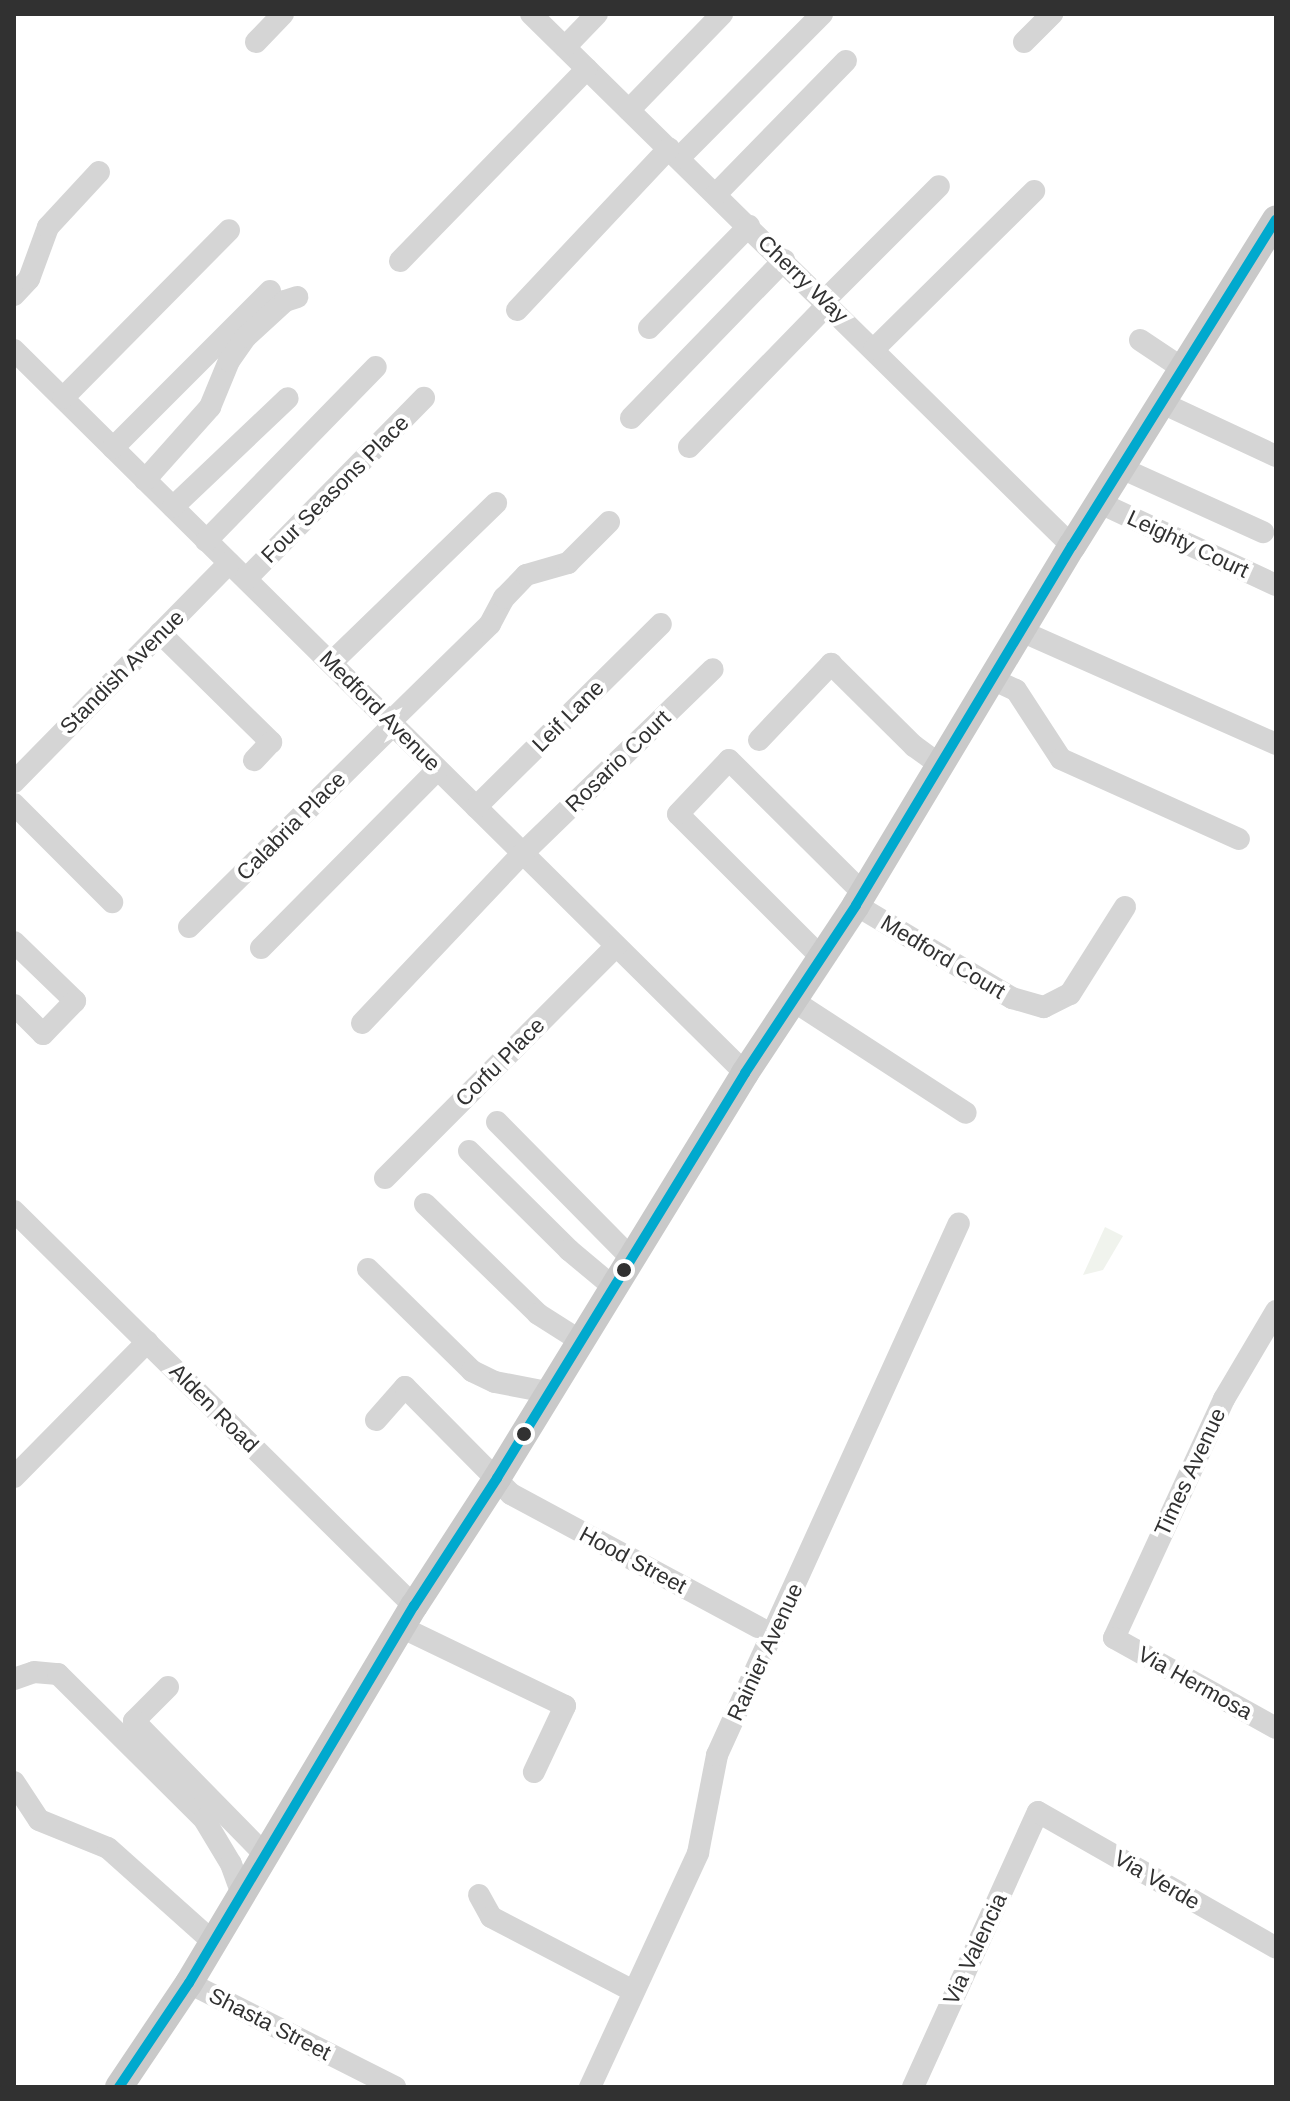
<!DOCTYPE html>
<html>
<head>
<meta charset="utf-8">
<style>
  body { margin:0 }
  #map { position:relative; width:1290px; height:2101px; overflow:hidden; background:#fff; font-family:Arial,sans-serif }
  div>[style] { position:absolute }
  .green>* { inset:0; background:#f0f3ed }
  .minor>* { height:22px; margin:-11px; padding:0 11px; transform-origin:11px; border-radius:11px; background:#d5d5d5 }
  .major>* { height:28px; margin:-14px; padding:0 14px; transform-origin:14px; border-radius:14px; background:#c9c9c9 }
  .bus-1>* { height:10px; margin:-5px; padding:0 5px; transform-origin:5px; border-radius:5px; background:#00a9ce }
  .dots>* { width:22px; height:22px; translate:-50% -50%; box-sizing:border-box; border:4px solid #fff; border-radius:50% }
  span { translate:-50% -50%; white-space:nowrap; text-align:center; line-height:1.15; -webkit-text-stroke:8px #fff; paint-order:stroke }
  .street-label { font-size:22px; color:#313131 }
  .frame { position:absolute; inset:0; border:16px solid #313131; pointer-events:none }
</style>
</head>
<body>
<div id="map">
  <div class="green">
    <div style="clip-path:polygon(1105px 1227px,1123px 1236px,1103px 1270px,1083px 1275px)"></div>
  </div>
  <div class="minor">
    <div style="left:531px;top:14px;width:759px;rotate:44.52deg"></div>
    <div style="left:256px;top:42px;width:39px;rotate:-46deg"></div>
    <div style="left:1024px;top:42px;width:40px;rotate:-45deg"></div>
    <div style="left:565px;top:47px;width:46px;rotate:-45.9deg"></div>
    <div style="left:629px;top:110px;width:134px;rotate:-45.9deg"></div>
    <div style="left:679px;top:158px;width:203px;rotate:-45.2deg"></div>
    <div style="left:716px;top:194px;width:186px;rotate:-45.7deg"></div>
    <div style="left:400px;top:261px;width:268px;rotate:-45.8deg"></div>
    <div style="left:14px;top:295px;width:22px;rotate:-47deg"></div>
    <div style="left:29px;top:279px;width:55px;rotate:-69.9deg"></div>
    <div style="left:48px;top:227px;width:75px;rotate:-47.2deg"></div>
    <div style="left:825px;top:300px;width:161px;rotate:-45deg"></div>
    <div style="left:517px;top:310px;width:222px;rotate:-46.8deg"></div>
    <div style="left:649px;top:328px;width:143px;rotate:-45.6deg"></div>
    <div style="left:1140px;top:340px;width:50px;rotate:33.7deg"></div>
    <div style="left:874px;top:349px;width:225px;rotate:-44.6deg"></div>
    <div style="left:14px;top:350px;width:1028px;rotate:44.68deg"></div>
    <div style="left:63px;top:398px;width:236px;rotate:-45.3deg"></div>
    <div style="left:1160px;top:402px;width:128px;rotate:25deg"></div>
    <div style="left:631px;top:418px;width:220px;rotate:-45.9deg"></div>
    <div style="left:689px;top:447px;width:199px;rotate:-45.8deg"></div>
    <div style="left:113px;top:448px;width:222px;rotate:-45deg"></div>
    <div style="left:1121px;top:468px;width:156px;rotate:24.3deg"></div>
    <div style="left:145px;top:480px;width:98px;rotate:-48.3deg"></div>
    <div style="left:210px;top:407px;width:50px;rotate:-67.6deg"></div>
    <div style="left:229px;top:361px;width:29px;rotate:-55deg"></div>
    <div style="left:246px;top:337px;width:53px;rotate:-42.7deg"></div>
    <div style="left:285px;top:301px;width:13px;rotate:-18deg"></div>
    <div style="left:1100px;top:503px;width:194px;rotate:25deg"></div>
    <div style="left:173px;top:507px;width:158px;rotate:-43.5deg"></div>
    <div style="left:206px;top:541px;width:243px;rotate:-45.7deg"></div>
    <div style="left:246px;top:579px;width:254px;rotate:-45.5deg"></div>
    <div style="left:1021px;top:631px;width:279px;rotate:23.9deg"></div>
    <div style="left:160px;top:633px;width:156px;rotate:44.5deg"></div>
    <div style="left:271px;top:742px;width:25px;rotate:133deg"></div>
    <div style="left:331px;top:663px;width:230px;rotate:-44.1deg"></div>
    <div style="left:992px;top:679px;width:26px;rotate:25deg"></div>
    <div style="left:1016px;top:690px;width:82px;rotate:56.9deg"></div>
    <div style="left:1061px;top:759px;width:195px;rotate:24.2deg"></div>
    <div style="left:390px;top:722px;width:140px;rotate:-44.4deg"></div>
    <div style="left:490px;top:624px;width:30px;rotate:-62deg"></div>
    <div style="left:504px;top:598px;width:32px;rotate:-46deg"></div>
    <div style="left:526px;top:575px;width:44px;rotate:-15.9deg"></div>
    <div style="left:568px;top:563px;width:58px;rotate:-45deg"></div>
    <div style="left:759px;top:740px;width:105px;rotate:-46.5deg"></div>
    <div style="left:831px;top:664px;width:117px;rotate:44.7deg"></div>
    <div style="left:914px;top:746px;width:32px;rotate:36deg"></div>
    <div style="left:14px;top:782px;width:307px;rotate:-45.5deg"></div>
    <div style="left:14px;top:804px;width:139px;rotate:45deg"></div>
    <div style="left:476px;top:807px;width:260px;rotate:-44.7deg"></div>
    <div style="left:856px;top:905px;width:182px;rotate:30.8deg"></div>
    <div style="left:1012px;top:998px;width:33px;rotate:16deg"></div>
    <div style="left:1044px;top:1007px;width:29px;rotate:-27deg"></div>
    <div style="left:1070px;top:994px;width:103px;rotate:-57.7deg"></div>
    <div style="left:189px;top:927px;width:287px;rotate:-44.7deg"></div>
    <div style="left:14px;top:942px;width:85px;rotate:44deg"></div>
    <div style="left:75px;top:1001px;width:46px;rotate:134.1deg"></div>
    <div style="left:43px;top:1034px;width:41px;rotate:-135deg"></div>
    <div style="left:261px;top:948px;width:250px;rotate:-45.3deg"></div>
    <div style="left:821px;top:957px;width:202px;rotate:-135deg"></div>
    <div style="left:678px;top:814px;width:74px;rotate:-46.6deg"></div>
    <div style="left:729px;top:760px;width:189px;rotate:44.8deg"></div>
    <div style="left:792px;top:1000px;width:207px;rotate:33deg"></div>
    <div style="left:362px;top:1023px;width:234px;rotate:-46.6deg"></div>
    <div style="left:523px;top:853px;width:264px;rotate:-44.1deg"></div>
    <div style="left:497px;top:1122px;width:190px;rotate:45.4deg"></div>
    <div style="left:469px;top:1151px;width:141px;rotate:44.7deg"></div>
    <div style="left:569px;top:1250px;width:56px;rotate:39.9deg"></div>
    <div style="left:385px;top:1178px;width:327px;rotate:-45.1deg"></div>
    <div style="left:425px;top:1204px;width:158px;rotate:44.2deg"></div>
    <div style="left:538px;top:1314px;width:49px;rotate:32.4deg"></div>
    <div style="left:14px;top:1211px;width:562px;rotate:44.64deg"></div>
    <div style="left:368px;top:1269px;width:146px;rotate:44.4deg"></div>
    <div style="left:472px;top:1371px;width:25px;rotate:26deg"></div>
    <div style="left:495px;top:1382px;width:53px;rotate:10.9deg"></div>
    <div style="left:1276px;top:1311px;width:102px;rotate:120.6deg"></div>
    <div style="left:1224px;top:1399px;width:263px;rotate:114.7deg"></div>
    <div style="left:1114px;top:1638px;width:185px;rotate:29.1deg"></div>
    <div style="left:376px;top:1420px;width:44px;rotate:-48.7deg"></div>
    <div style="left:405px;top:1387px;width:151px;rotate:45.3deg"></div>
    <div style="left:511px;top:1494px;width:298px;rotate:28.3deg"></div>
    <div style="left:14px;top:1477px;width:190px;rotate:-45.4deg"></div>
    <div style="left:401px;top:1627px;width:182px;rotate:25.7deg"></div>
    <div style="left:565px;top:1706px;width:73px;rotate:115.2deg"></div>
    <div style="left:14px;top:1679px;width:21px;rotate:-19deg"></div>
    <div style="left:34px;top:1672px;width:24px;rotate:5deg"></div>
    <div style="left:58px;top:1674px;width:206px;rotate:44.8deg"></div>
    <div style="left:204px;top:1819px;width:52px;rotate:59deg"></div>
    <div style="left:231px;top:1864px;width:30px;rotate:70deg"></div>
    <div style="left:168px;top:1687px;width:48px;rotate:135deg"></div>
    <div style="left:134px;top:1721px;width:187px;rotate:45.6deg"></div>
    <div style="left:14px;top:1782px;width:45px;rotate:56.7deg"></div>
    <div style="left:39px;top:1820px;width:74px;rotate:22.1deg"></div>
    <div style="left:108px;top:1848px;width:141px;rotate:41.8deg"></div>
    <div style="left:479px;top:1895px;width:25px;rotate:61deg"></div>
    <div style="left:491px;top:1917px;width:160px;rotate:27.5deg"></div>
    <div style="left:189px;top:1983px;width:231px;rotate:26.8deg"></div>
    <div style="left:590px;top:2087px;width:258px;rotate:-65.2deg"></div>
    <div style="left:698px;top:1853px;width:100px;rotate:-79deg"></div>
    <div style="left:717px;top:1755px;width:584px;rotate:-65.54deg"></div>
    <div style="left:913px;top:2087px;width:302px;rotate:-65.6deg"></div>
    <div style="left:1038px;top:1812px;width:274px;rotate:29.7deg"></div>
  </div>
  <div class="major">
    <div style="left:119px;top:2087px;width:125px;rotate:-56.1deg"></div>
    <div style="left:189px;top:1983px;width:439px;rotate:-59.2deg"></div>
    <div style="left:414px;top:1606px;width:153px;rotate:-57deg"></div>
    <div style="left:497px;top:1478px;width:475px;rotate:-58.5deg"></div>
    <div style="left:745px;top:1073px;width:201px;rotate:-56.5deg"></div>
    <div style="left:856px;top:905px;width:419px;rotate:-59deg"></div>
    <div style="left:1072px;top:546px;width:385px;rotate:-58deg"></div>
  </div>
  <div class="bus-1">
    <div style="left:119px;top:2087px;width:125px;rotate:-56.1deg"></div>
    <div style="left:189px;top:1983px;width:439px;rotate:-59.2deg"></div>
    <div style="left:414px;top:1606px;width:153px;rotate:-57deg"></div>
    <div style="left:497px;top:1478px;width:475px;rotate:-58.5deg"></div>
    <div style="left:745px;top:1073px;width:201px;rotate:-56.5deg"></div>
    <div style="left:856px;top:905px;width:419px;rotate:-59deg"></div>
    <div style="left:1072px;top:546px;width:385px;rotate:-58deg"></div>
  </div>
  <div class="dots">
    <div style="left:624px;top:1270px;background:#313131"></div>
    <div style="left:524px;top:1434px;background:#313131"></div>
  </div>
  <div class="street-label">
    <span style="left:803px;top:279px;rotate:44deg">Cherry Way</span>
    <span style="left:335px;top:489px;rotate:-45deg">Four Seasons Place</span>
    <span style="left:1188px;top:544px;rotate:25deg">Leighty Court</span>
    <span style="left:122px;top:672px;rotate:-45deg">Standish Avenue</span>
    <span style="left:380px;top:711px;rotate:45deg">Medford Avenue</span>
    <span style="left:568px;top:716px;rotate:-45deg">Leif Lane</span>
    <span style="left:618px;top:761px;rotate:-44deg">Rosario Court</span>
    <span style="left:291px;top:826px;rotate:-45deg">Calabria Place</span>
    <span style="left:943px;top:957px;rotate:31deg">Medford Court</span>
    <span style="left:500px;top:1062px;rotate:-45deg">Corfu Place</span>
    <span style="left:214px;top:1408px;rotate:45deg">Alden Road</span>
    <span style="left:1190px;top:1472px;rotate:-65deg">Times Avenue</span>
    <span style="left:633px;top:1560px;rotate:28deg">Hood Street</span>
    <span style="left:765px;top:1652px;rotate:-65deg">Rainier Avenue</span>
    <span style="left:1195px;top:1683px;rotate:29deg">Via Hermosa</span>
    <span style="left:1157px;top:1880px;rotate:30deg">Via Verde</span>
    <span style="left:975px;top:1949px;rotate:-65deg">Via Valencia</span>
    <span style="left:270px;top:2024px;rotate:27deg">Shasta Street</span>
  </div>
  <div class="frame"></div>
</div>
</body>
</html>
